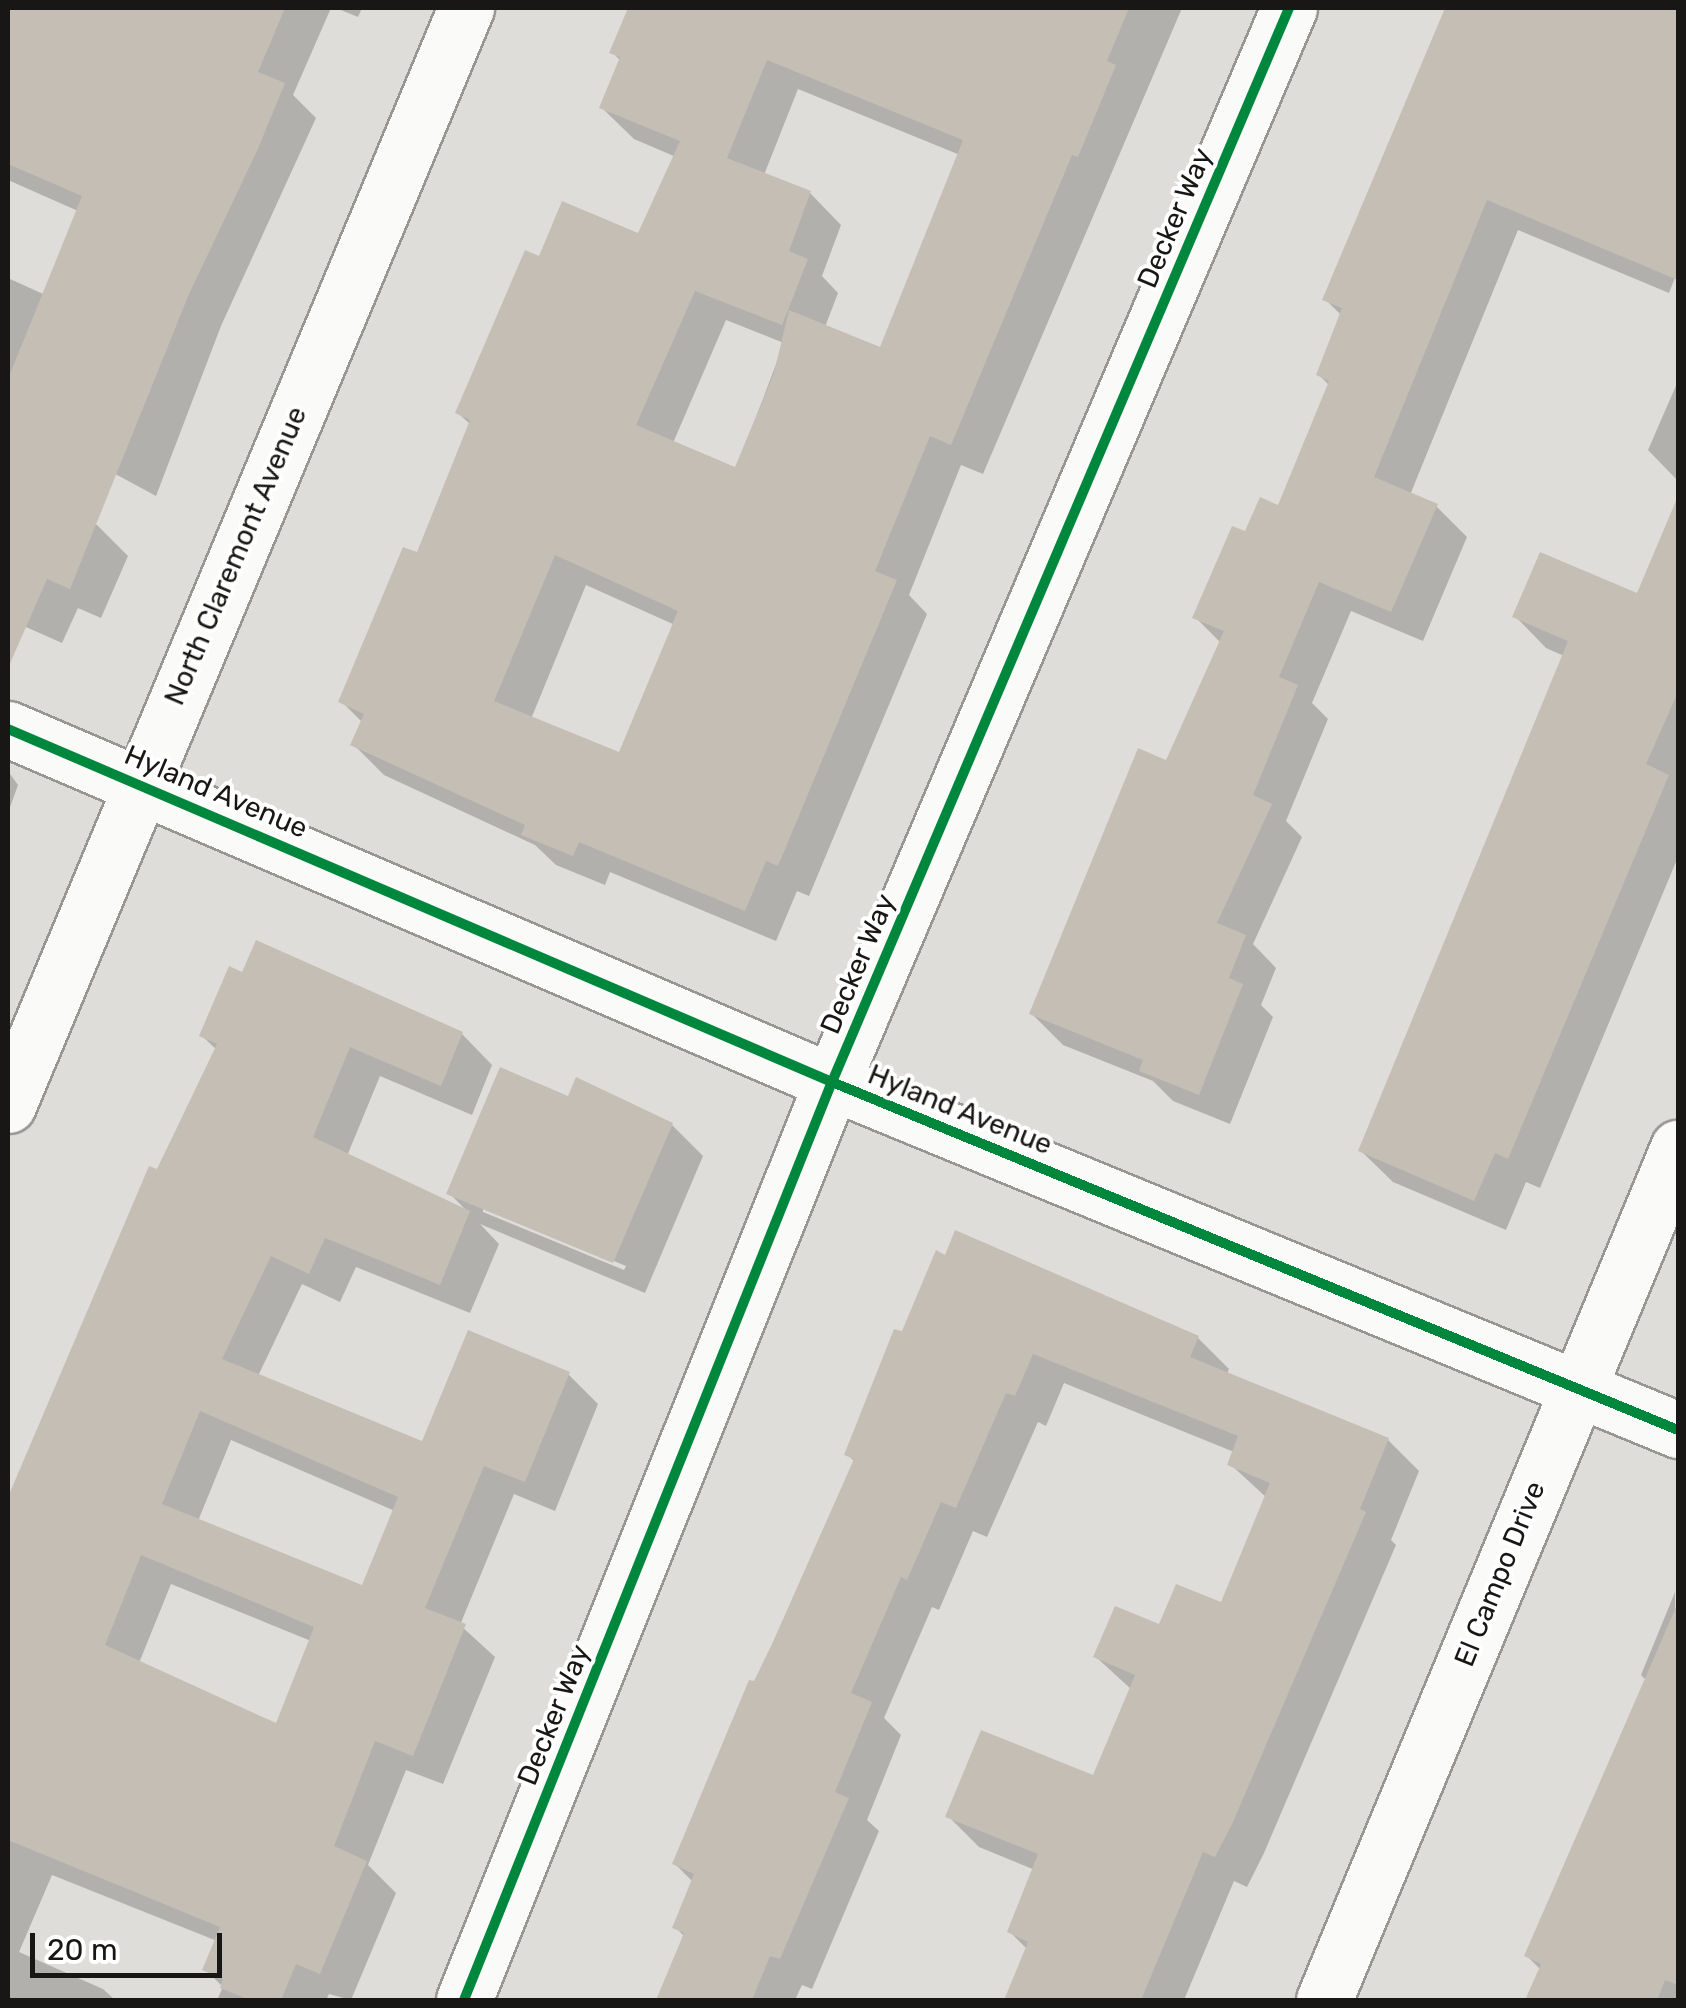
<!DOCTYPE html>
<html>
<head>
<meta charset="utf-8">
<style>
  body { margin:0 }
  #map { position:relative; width:1686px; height:2008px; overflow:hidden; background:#dfddd9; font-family:Rubik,sans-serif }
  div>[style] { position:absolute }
  .shadow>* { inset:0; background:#0003 }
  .building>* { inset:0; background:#c5beb5 }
  .roads { filter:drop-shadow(2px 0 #989693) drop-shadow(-2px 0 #989693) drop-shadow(0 2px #989693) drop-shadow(0 -2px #989693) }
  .minor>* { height:55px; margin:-27.5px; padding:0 27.5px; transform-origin:27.5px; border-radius:27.5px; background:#fafaf9 }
  .cycleway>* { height:10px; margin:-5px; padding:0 5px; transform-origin:5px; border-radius:5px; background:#00873e }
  span { translate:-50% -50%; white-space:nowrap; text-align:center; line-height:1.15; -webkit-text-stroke:8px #fff; paint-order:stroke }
  .street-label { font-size:28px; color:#191715 }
  .frame { position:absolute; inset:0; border:10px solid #191715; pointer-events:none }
  .scale { position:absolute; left:30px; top:1933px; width:192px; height:45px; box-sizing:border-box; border:5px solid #191715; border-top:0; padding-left:12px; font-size:30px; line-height:35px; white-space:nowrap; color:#191715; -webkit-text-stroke:8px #fff; paint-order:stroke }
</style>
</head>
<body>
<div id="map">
  <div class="shadow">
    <div style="clip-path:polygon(8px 8px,331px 8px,293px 95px,316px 118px,221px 326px,156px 496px,8px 416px,8px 278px,43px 294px,78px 211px,8px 180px)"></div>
    <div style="clip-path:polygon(336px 8px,362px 8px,358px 17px)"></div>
    <div style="clip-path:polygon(evenodd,631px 8px,1182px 8px,983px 474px,961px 465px,909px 595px,927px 614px,809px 896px,797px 891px,776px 941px,610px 872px,605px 885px,556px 865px,535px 845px,384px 775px,353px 744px,362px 722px,341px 701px,418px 555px,471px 425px,458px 413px,540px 259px,639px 237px,676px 157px,634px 139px,602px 108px,621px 61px,612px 52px,631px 8px,798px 89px,960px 155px,881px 351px,825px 327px,838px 293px,822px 276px,841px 225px,810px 193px,764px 175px,798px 89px,631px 8px,726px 320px,784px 343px,736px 470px,673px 443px,726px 320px,631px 8px,586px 585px,675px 625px,620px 755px,531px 719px,586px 585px)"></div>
    <div style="clip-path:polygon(1448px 8px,1678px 8px,1678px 270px,1669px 293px,1518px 230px,1410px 495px,1436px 506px,1467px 537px,1423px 641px,1351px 611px,1312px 703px,1328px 719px,1286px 821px,1302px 837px,1253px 944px,1276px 968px,1261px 1005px,1273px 1017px,1230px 1124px,1173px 1101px,1153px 1081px,1063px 1045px,1032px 1014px,1168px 764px,1221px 643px,1195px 617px,1246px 534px,1279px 508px,1330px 386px,1319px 375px,1342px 316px,1325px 299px)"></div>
    <div style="clip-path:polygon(1678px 381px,1678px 481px,1648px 450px)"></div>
    <div style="clip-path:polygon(8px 488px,97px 525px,128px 556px,101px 618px,78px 608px,62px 643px,8px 619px)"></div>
    <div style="clip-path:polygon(1678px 502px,1678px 857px,1540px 1188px,1526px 1182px,1506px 1230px,1393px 1182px,1361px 1151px,1564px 656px,1546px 648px,1515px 616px,1638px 596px)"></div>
    <div style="clip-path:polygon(8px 771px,18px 785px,8px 813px)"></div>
    <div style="clip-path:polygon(evenodd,462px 1034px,492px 1065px,472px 1115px,380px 1076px,347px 1156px,468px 1212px,449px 1193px,569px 1099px,672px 1125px,703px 1156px,645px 1293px,480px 1224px,499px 1244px,470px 1313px,356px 1267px,340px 1302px,302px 1284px,258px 1376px,423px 1444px,568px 1374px,598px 1404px,555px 1511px,514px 1494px,460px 1625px,495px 1657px,443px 1784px,406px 1770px,368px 1865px,396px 1893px,351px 2000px,329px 1994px,326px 2000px,217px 2000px,223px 1987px,205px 1969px,217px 1941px,52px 1875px,19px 1952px,103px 1989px,115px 2000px,8px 2000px,8px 1504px,49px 1402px,217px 1050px,202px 1036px,462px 1034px,483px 1207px,626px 1266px,624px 1270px,483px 1212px,483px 1207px,462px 1034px,231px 1440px,395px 1511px,363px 1589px,198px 1521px,231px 1440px,462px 1034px,171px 1584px,311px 1641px,277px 1726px,139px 1663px,171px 1584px)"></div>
    <div style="clip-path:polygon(895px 1332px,1198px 1338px,1229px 1369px,1227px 1374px,1388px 1440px,1419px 1471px,1391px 1540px,1396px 1545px,1264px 1853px,1247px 1887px,1234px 1881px,1184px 2000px,1007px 2000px,1028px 1950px,1010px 1932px,1035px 1870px,979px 1847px,948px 1816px,1095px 1778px,1132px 1690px,1096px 1657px,1223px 1605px,1267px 1498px,1230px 1464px,1234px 1452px,1064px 1383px,1046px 1426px,1038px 1422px,987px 1537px,973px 1531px,939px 1610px,932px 1607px,884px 1718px,901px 1735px,867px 1820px,879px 1831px,812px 1989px,802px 1985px,795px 2000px,659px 2000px,685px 1937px,675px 1927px,693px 1882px,675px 1864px,855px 1462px,847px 1454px)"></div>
    <div style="clip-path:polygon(1675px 1592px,1678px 2000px,1528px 2000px,1541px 1970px,1527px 1956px,1648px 1682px,1641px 1675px)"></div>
  </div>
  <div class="building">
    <div style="clip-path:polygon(8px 8px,285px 8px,258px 72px,285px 83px,257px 151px,189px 294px,70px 589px,47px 579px,8px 668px,8px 379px,82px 196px,8px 164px)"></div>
    <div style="clip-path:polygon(evenodd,628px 8px,1129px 8px,1107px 61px,1116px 65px,1078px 157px,1072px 155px,951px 445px,930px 436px,875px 571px,897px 580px,778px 866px,766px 861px,745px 911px,579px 842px,573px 856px,521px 835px,525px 825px,350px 745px,364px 714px,338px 702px,403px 547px,417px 552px,470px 420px,455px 413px,525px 250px,539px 256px,562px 201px,638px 233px,680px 141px,599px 108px,620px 57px,609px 53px,628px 8px,767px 60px,963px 140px,880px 347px,789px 310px,774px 373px,735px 467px,636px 425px,695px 291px,782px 325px,808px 259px,789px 251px,811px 191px,727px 158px,767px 60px,628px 8px,555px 555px,678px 611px,619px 752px,494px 701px,555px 555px)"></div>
    <div style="clip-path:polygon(1445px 8px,1678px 8px,1678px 280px,1487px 200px,1374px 477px,1438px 504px,1391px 612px,1319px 582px,1279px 677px,1298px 685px,1253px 795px,1272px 804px,1217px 923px,1246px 935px,1229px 978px,1243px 984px,1199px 1095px,1139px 1071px,1143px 1060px,1029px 1014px,1138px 748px,1166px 760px,1224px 631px,1192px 618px,1232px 526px,1245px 531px,1260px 497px,1278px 505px,1329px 381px,1316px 375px,1342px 308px,1322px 300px)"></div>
    <div style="clip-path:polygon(1678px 496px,1678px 692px,1646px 764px,1669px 775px,1508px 1159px,1495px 1153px,1474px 1201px,1358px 1151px,1568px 641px,1512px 617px,1540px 552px,1637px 593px)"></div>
    <div style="clip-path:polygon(evenodd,256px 940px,463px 1032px,441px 1086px,350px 1047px,313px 1137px,470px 1211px,440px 1285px,325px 1238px,309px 1274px,271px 1256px,222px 1359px,422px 1441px,468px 1330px,570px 1372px,525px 1482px,484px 1466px,425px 1608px,466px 1624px,413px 1756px,375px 1741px,334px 1846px,367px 1861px,320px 1974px,296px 1964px,281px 2000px,250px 2000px,220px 1988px,223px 1979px,202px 1970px,220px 1927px,8px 1840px,8px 1497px,149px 1166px,157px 1169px,217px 1044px,199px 1036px,229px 966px,242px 972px,256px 940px,200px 1411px,398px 1497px,362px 1585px,162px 1504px,200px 1411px,256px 940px,141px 1555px,314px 1627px,276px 1723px,105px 1645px,141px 1555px)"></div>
    <div style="clip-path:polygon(500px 1067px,568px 1096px,576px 1077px,673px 1123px,613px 1263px,446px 1194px)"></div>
    <div style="clip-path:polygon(955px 1230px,1199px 1336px,1190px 1357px,1389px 1438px,1360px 1509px,1366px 1512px,1233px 1822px,1215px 1857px,1203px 1852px,1141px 2000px,1004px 2000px,1028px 1942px,1007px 1932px,1038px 1854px,945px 1817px,981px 1730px,1093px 1775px,1135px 1675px,1093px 1657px,1115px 1606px,1159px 1624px,1176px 1584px,1221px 1602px,1270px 1483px,1227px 1465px,1238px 1436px,1033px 1354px,1015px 1396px,1006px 1393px,956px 1508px,941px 1502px,907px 1580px,901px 1577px,851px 1693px,872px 1702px,835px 1792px,849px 1798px,780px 1959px,770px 1956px,752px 2000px,656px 2000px,684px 1933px,672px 1928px,694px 1874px,672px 1864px,749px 1680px,754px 1681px,772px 1644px,854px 1459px,844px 1455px,894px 1329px,902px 1331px,936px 1250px,945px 1255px)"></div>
    <div style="clip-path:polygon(1677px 1605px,1678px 1985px,1665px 1980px,1657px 2000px,1525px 2000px,1541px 1964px,1524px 1956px)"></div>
  </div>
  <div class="roads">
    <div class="minor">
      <div style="left:8px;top:729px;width:896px;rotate:23.19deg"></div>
      <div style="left:832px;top:1082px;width:915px;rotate:22.36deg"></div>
      <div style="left:8px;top:1105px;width:1189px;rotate:-67.34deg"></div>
      <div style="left:464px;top:2000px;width:989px;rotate:-68.16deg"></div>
      <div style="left:832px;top:1082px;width:1167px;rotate:-66.95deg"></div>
      <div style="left:1324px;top:2000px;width:923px;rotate:-67.44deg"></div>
    </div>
  </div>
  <div class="cycleway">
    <div style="left:8px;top:729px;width:896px;rotate:23.19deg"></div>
    <div style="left:832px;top:1082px;width:915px;rotate:22.36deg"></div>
    <div style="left:464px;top:2000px;width:989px;rotate:-68.16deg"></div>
    <div style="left:832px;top:1082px;width:1167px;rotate:-66.95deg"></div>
  </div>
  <div class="street-label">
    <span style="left:1175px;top:218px;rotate:-67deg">Decker Way</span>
    <span style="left:236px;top:556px;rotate:-67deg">North Claremont Avenue</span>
    <span style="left:216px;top:792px;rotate:23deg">Hyland Avenue</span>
    <span style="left:858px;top:964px;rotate:-67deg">Decker Way</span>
    <span style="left:960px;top:1110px;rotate:22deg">Hyland Avenue</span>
    <span style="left:1500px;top:1574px;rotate:-68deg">El Campo Drive</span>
    <span style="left:554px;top:1715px;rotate:-68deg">Decker Way</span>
  </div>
  <div class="frame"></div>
  <div class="scale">20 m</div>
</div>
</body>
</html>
